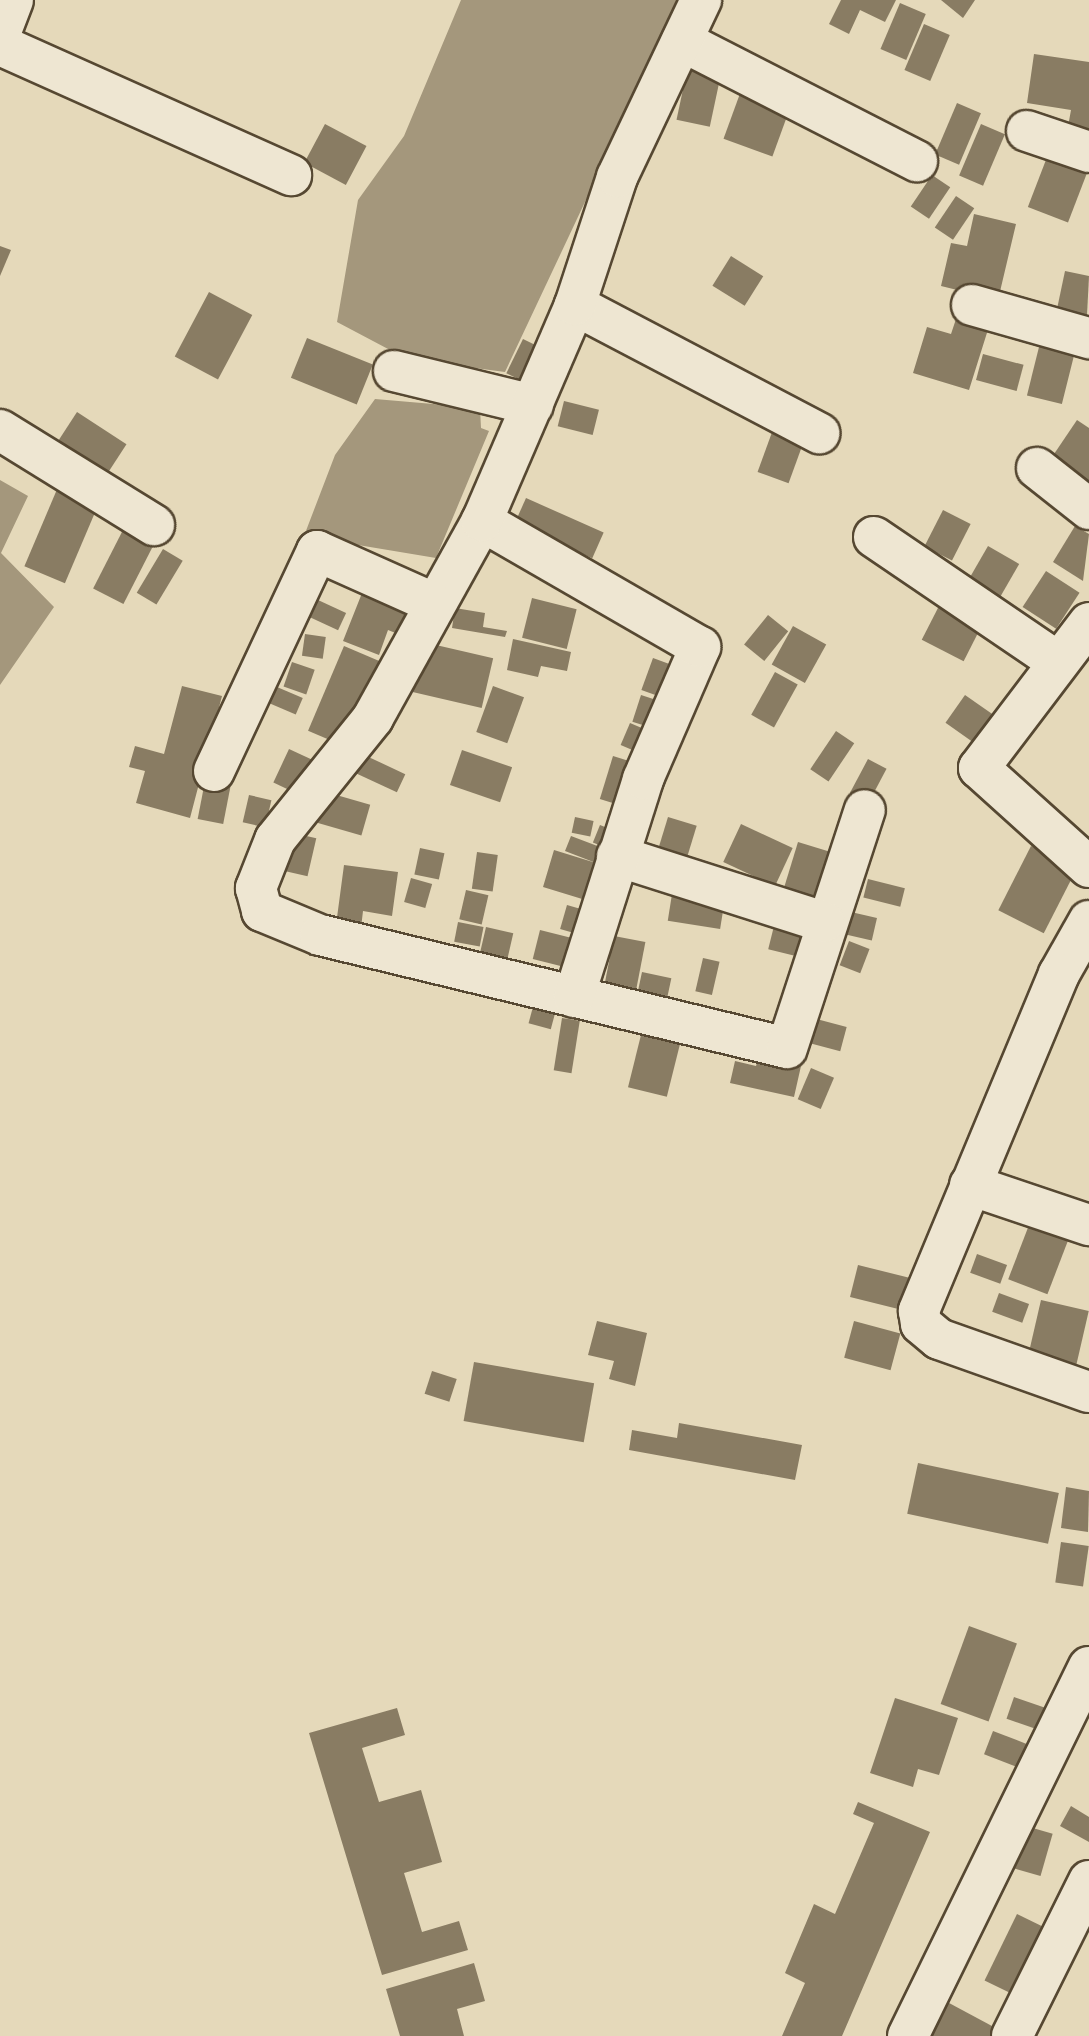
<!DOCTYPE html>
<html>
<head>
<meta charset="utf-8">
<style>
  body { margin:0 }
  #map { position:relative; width:1089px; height:2036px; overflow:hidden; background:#e5d9ba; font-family:"Gentium Book Plus",serif }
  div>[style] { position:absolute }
  .water>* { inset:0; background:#a4977c }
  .building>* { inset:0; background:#897c63; transform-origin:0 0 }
  .roads { filter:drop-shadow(2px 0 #564832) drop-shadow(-2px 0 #564832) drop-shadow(0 2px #564832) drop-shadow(0 -2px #564832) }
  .minor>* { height:40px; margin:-20px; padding:0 20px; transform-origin:20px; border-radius:20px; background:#eee6d2 }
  span { translate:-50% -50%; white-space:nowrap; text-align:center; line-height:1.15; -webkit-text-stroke:8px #eee6d2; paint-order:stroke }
</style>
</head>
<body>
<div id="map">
  <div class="water">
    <div style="clip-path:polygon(461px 0,680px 0,505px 372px,407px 359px,337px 322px,358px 200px,404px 136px)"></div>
    <div style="clip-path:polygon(375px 399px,480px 408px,481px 428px,489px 431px,436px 558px,304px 536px,335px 455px)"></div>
    <div style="clip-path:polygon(0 480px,28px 496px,1px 553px,54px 607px,0 685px)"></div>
  </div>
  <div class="building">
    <div style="clip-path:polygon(841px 0,896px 0,885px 22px,860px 10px,849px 34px,829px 24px)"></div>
    <div style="clip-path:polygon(941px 0,975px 0,963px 18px)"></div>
    <div style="left:900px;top:3px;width:28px;height:50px;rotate:23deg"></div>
    <div style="left:924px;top:24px;width:28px;height:50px;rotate:23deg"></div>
    <div style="clip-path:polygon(1034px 54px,1089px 62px,1089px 135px,1067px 132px,1071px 110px,1027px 103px)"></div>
    <div style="left:689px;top:61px;width:34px;height:60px;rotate:12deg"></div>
    <div style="left:742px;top:88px;width:52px;height:54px;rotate:20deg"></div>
    <div style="left:957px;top:103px;width:26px;height:56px;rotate:23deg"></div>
    <div style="left:325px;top:124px;width:47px;height:44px;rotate:28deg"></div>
    <div style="left:981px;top:124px;width:26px;height:56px;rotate:23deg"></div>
    <div style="left:1049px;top:152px;width:43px;height:59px;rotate:21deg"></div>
    <div style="left:932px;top:175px;width:22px;height:38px;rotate:34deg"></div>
    <div style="left:956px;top:196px;width:22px;height:38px;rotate:34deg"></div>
    <div style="clip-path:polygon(974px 214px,1016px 224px,998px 300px,941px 286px,951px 243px,967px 246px)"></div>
    <div style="clip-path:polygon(0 246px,11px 250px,0 276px)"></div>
    <div style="left:731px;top:256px;width:38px;height:35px;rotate:32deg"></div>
    <div style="clip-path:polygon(1065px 271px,1089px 276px,1087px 315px,1057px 309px)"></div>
    <div style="left:209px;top:292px;width:49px;height:73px;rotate:28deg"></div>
    <div style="clip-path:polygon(959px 310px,991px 320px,969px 390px,913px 373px,927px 327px,951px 334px)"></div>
    <div style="left:307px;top:338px;width:71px;height:43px;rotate:22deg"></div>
    <div style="left:523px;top:339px;width:28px;height:38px;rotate:26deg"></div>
    <div style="left:1040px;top:343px;width:36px;height:54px;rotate:14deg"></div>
    <div style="left:983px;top:354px;width:42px;height:27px;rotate:15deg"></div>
    <div style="left:564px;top:401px;width:36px;height:26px;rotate:14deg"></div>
    <div style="left:77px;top:412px;width:59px;height:40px;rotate:33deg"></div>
    <div style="clip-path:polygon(1077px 420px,1089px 428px,1089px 486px,1050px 460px)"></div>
    <div style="left:775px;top:424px;width:33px;height:51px;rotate:20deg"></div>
    <div style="left:58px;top:487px;width:44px;height:86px;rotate:23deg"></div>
    <div style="left:526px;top:498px;width:85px;height:28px;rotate:24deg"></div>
    <div style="left:943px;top:510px;width:31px;height:41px;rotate:27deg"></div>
    <div style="clip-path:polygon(1075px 526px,1089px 534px,1083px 581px,1053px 562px)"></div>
    <div style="left:124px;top:528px;width:34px;height:68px;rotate:27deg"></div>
    <div style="left:988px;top:546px;width:36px;height:45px;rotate:30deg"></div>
    <div style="left:163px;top:549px;width:23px;height:51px;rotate:31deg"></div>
    <div style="left:1046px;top:571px;width:40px;height:43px;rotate:33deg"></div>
    <div style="clip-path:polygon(364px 588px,418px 609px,408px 638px,388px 630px,379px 655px,343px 641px)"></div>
    <div style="left:532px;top:598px;width:46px;height:41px;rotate:14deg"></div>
    <div style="left:318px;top:600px;width:31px;height:19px;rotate:25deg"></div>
    <div style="left:939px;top:606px;width:47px;height:38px;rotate:27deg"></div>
    <div style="clip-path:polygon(455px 608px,485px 613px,483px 627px,507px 631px,505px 637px,452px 628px)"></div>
    <div style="left:768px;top:615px;width:26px;height:38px;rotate:39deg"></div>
    <div style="left:793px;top:626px;width:38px;height:44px;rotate:29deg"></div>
    <div style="left:305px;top:634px;width:21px;height:22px;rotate:8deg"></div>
    <div style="clip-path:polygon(513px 639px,571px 652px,567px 671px,541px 666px,538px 677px,507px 670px)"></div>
    <div style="left:423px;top:642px;width:72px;height:51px;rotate:13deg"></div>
    <div style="left:344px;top:646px;width:44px;height:92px;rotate:23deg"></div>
    <div style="left:653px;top:658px;width:29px;height:34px;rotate:20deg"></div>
    <div style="left:292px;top:662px;width:24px;height:26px;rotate:19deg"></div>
    <div style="left:775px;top:672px;width:26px;height:49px;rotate:29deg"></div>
    <div style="clip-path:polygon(182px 686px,222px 696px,190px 818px,136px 803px,145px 771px,129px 767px,135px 746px,164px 754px)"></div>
    <div style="left:493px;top:686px;width:33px;height:49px;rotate:20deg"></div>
    <div style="left:277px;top:687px;width:28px;height:18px;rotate:23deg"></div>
    <div style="left:641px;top:695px;width:25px;height:28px;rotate:18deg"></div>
    <div style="left:965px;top:695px;width:35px;height:34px;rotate:35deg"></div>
    <div style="left:630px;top:723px;width:23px;height:24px;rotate:23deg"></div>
    <div style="left:836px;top:731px;width:22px;height:46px;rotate:34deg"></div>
    <div style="left:289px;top:749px;width:31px;height:37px;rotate:25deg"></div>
    <div style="left:462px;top:750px;width:53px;height:37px;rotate:19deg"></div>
    <div style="left:360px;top:753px;width:50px;height:20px;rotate:25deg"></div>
    <div style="left:613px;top:756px;width:21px;height:45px;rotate:17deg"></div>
    <div style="left:868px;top:759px;width:21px;height:38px;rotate:28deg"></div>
    <div style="left:207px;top:771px;width:26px;height:49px;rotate:11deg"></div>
    <div style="left:326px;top:792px;width:46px;height:32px;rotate:16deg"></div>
    <div style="left:249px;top:795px;width:23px;height:28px;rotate:13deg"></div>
    <div style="left:575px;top:817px;width:19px;height:16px;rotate:12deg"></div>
    <div style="left:668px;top:817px;width:30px;height:42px;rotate:17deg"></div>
    <div style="left:741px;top:824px;width:57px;height:42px;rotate:25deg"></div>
    <div style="left:600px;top:825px;width:22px;height:19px;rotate:22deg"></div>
    <div style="left:289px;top:832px;width:28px;height:39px;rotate:13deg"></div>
    <div style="clip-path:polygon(571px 836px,608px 850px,592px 902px,543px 887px,554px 850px,596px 863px,565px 851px)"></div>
    <div style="left:798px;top:842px;width:41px;height:59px;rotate:17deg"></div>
    <div style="left:1031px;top:846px;width:51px;height:72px;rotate:27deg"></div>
    <div style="left:420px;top:848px;width:25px;height:27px;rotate:12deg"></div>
    <div style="left:477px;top:852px;width:21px;height:37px;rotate:8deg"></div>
    <div style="clip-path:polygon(344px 865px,398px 872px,392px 916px,363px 911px,361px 928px,336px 925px)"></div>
    <div style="left:411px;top:878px;width:22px;height:25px;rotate:16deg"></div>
    <div style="left:868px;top:879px;width:38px;height:19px;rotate:14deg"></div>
    <div style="left:466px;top:890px;width:23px;height:30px;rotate:13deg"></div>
    <div style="left:672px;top:894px;width:53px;height:27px;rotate:9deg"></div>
    <div style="left:567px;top:905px;width:18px;height:25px;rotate:16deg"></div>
    <div style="left:838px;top:909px;width:40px;height:23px;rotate:13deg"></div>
    <div style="left:458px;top:922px;width:26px;height:20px;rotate:11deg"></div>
    <div style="left:775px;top:922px;width:42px;height:28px;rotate:14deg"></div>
    <div style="left:486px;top:927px;width:28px;height:25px;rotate:13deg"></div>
    <div style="left:540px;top:930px;width:40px;height:30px;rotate:14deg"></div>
    <div style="left:614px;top:936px;width:32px;height:62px;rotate:11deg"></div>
    <div style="left:849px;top:941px;width:22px;height:26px;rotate:21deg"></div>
    <div style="left:703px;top:958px;width:17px;height:34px;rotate:13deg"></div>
    <div style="left:642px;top:972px;width:30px;height:28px;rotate:12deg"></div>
    <div style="left:534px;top:1003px;width:23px;height:21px;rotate:15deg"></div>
    <div style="left:809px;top:1017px;width:39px;height:25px;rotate:15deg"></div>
    <div style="left:562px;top:1018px;width:18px;height:53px;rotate:9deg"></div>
    <div style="left:643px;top:1027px;width:40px;height:62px;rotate:14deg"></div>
    <div style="clip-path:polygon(759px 1056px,801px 1066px,794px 1097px,730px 1083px,735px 1061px,756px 1066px)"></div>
    <div style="left:811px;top:1068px;width:25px;height:34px;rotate:23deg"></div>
    <div style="left:1029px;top:1225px;width:42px;height:58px;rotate:21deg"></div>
    <div style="left:977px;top:1254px;width:32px;height:20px;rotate:20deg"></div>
    <div style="left:858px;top:1265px;width:58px;height:33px;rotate:14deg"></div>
    <div style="left:999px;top:1293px;width:32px;height:20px;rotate:20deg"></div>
    <div style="left:1041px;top:1300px;width:49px;height:62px;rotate:13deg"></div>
    <div style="clip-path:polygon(597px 1321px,647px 1333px,635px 1386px,609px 1379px,614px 1361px,588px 1355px)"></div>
    <div style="left:854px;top:1321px;width:48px;height:38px;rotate:15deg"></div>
    <div style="left:474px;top:1362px;width:122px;height:60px;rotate:10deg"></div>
    <div style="left:432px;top:1371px;width:26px;height:24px;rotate:18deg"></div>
    <div style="clip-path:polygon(679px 1423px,802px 1445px,795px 1480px,629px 1450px,632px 1430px,677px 1438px)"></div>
    <div style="left:918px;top:1463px;width:144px;height:52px;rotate:12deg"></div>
    <div style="clip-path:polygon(1066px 1487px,1089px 1491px,1088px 1532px,1061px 1528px)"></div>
    <div style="left:1061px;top:1542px;width:28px;height:41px;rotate:8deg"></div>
    <div style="left:969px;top:1626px;width:51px;height:83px;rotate:20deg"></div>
    <div style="left:1014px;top:1697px;width:36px;height:23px;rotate:19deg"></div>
    <div style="clip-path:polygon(895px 1698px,958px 1718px,939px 1775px,918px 1769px,913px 1787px,870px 1773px)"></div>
    <div style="clip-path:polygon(397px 1708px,405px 1735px,362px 1748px,379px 1802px,421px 1790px,442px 1862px,404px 1873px,422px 1932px,459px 1921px,468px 1950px,382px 1975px,309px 1733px)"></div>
    <div style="left:993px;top:1731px;width:36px;height:25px;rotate:21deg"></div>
    <div style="clip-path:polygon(858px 1802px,930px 1832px,842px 2036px,782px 2036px,805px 1983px,785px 1973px,814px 1904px,835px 1914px,874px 1823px,853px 1814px)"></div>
    <div style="clip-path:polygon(1071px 1806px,1089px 1817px,1089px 1842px,1060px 1826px)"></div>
    <div style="left:1019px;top:1824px;width:35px;height:44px;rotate:16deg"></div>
    <div style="left:1017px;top:1914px;width:41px;height:74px;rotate:26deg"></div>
    <div style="clip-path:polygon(474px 1963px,485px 2001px,457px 2009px,464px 2036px,400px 2036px,386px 1989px)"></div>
    <div style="clip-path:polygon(936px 1996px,1005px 2033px,1003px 2036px,929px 2036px)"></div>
  </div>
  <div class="roads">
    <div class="minor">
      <div style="left:0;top:34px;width:36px;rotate:-69deg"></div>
      <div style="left:682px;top:41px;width:264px;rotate:27.1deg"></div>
      <div style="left:0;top:45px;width:319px;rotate:24.1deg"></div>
      <div style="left:1027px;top:131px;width:65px;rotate:18.7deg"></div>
      <div style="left:575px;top:305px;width:276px;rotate:27.7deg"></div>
      <div style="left:972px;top:305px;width:122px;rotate:15.8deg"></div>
      <div style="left:394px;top:371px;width:143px;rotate:13.7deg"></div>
      <div style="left:0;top:430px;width:181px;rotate:31.7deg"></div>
      <div style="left:1037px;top:468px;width:66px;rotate:38.3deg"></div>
      <div style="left:482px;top:521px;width:225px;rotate:119deg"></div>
      <div style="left:373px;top:718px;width:156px;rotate:128.8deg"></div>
      <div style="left:275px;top:840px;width:52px;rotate:111.6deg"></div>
      <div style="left:256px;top:888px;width:24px;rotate:75deg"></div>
      <div style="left:262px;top:911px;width:63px;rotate:22.5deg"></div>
      <div style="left:320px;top:935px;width:480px;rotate:13.6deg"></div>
      <div style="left:787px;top:1048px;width:250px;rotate:-71.9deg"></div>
      <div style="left:874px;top:537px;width:222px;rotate:34.2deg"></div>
      <div style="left:1089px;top:623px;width:182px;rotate:127.2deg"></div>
      <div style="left:979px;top:768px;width:148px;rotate:42deg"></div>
      <div style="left:214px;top:771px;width:243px;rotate:-64.9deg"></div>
      <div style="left:317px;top:551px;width:125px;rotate:24.1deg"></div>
      <div style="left:617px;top:856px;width:217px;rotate:17.7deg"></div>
      <div style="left:1089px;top:921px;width:61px;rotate:119.5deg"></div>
      <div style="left:1059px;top:974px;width:365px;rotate:112.6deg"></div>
      <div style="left:919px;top:1311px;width:13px;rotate:81deg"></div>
      <div style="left:921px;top:1324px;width:23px;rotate:40deg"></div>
      <div style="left:939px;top:1339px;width:159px;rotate:19.5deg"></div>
      <div style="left:574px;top:997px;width:229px;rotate:-72.4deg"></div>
      <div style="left:643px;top:779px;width:144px;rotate:-66.6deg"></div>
      <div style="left:700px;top:647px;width:252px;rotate:-150deg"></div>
      <div style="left:482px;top:521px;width:235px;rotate:-66.7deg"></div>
      <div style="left:575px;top:305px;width:135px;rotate:-71.8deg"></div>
      <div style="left:617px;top:177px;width:196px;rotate:-64.6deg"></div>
      <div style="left:970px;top:1185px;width:126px;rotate:18.6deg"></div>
      <div style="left:908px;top:2036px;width:411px;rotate:-63.9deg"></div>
      <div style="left:1012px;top:2036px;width:173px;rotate:-63.6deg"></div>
    </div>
  </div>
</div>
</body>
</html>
